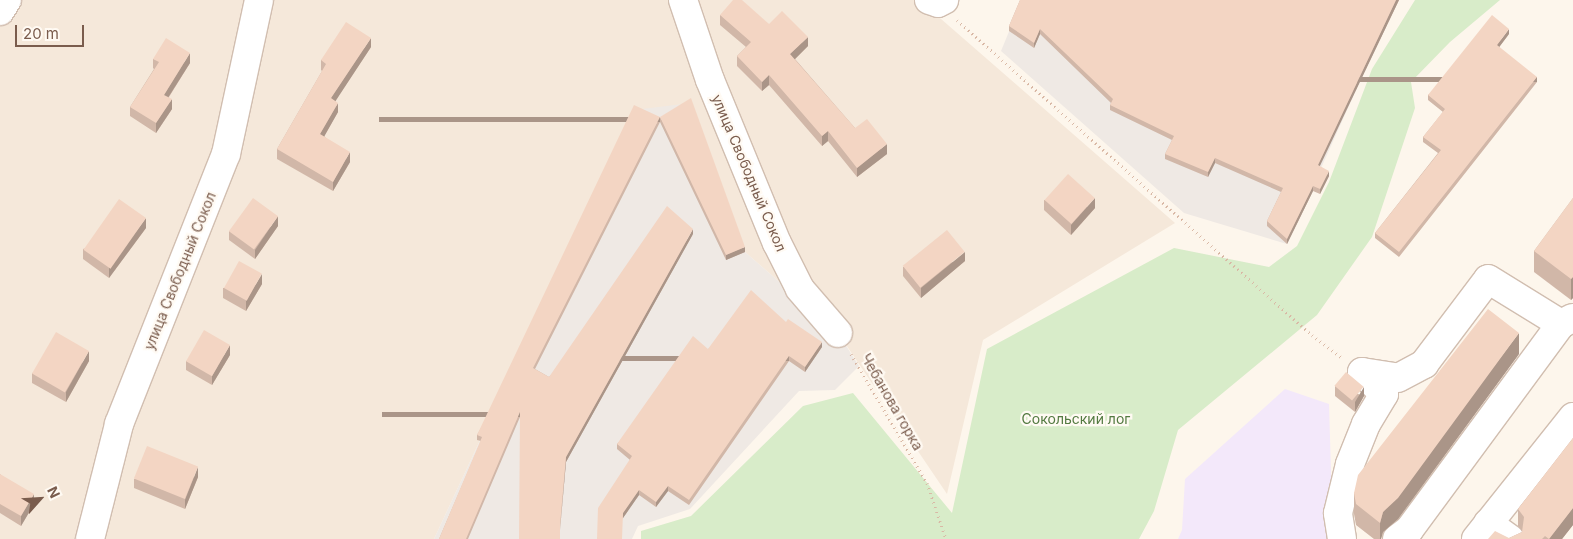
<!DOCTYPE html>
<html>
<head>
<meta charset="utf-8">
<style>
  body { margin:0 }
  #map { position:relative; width:1573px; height:539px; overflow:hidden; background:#fdf6ec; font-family:Inter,sans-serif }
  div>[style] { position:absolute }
  .residential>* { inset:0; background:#f5e8da }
  .industrial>* { inset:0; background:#efe9e4 }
  .education>* { inset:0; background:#f3e8fa }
  .green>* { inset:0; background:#d8ecc9 }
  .path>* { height:3px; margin-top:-1.5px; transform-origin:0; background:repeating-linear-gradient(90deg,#d9b8a5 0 1px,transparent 0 5px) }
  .roads { filter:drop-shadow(1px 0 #d1beb0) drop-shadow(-1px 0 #d1beb0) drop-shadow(0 1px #d1beb0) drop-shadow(0 -1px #d1beb0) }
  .minor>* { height:28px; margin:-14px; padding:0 14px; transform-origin:14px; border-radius:14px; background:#fff }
  .wall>* { inset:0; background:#d1b7a8 }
  .shaded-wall>* { inset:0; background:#aa9588; transform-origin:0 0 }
  .building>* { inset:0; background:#f3d5c3; transform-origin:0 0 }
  span { translate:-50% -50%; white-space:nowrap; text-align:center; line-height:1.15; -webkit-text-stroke:4.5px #fffaf3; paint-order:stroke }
  .street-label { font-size:14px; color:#7a5c4d }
  .park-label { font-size:14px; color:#537a41 }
  .north { position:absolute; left:15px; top:474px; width:50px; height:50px; -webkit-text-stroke:4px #fffaf3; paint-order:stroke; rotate:64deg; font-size:14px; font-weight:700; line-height:20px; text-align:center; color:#7a5c4d }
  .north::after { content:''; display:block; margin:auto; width:18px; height:22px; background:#7a5c4d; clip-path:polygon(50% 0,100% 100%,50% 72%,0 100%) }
  .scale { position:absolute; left:15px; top:25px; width:69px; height:22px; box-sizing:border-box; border:2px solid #7a5c4d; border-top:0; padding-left:6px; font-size:15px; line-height:18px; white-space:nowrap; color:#7a5c4d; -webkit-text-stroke:4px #fffaf3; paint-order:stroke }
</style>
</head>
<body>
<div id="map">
  <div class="residential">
    <div style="clip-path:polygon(0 0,939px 0,925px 5px,1175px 223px,983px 340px,947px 494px,838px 333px,745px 252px,634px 110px,434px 539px,0 539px)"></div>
  </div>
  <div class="industrial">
    <div style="clip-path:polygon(1022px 0,1365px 70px,1287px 244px,1184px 213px,1001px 51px)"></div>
    <div style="clip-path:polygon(691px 103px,745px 252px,838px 333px,859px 366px,835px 390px,799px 391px,690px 509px,638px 526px,632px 539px,434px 539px,634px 110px)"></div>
  </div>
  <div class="education">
    <div style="clip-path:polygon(1285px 389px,1329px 404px,1333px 539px,1178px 539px,1182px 530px,1185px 479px)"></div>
  </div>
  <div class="green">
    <div style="clip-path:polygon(1415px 0,1500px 0,1450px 42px,1411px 82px,1415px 108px,1372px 237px,1317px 315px,1178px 430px,1154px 511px,1139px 539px,641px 539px,641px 531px,691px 516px,803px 406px,853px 393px,952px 513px,987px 349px,1174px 248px,1269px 267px,1297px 246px,1329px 182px,1372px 69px)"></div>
  </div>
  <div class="path">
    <div style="left:957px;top:20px;width:475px;rotate:41.6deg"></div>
    <div style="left:1312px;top:335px;width:39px;rotate:37deg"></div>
    <div style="left:851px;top:354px;width:150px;rotate:59.5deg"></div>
    <div style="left:927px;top:483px;width:59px;rotate:71.3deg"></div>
  </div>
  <div class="roads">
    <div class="minor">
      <div style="left:683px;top:0;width:84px;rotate:71.4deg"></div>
      <div style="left:710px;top:80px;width:176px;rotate:67.7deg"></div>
      <div style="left:777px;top:243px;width:51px;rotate:63.4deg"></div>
      <div style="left:800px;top:289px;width:58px;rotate:49.2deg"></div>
      <div style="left:929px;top:0;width:9px;rotate:18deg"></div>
      <div style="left:938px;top:3px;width:7px;rotate:-27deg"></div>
      <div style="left:0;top:11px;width:13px;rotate:-58deg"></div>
      <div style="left:1362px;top:372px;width:36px;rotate:9deg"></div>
      <div style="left:1398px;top:378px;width:30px;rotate:-28deg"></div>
      <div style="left:1424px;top:364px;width:106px;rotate:-53deg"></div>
      <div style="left:1488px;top:279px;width:86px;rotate:31.7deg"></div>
      <div style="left:1561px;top:324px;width:13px;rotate:-27deg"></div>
      <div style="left:1488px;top:523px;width:27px;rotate:36deg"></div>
      <div style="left:90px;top:539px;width:119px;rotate:-75.8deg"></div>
      <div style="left:119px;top:424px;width:290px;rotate:-68.4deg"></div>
      <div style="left:226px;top:154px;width:157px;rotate:-77.9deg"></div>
      <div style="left:1342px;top:539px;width:26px;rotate:-99deg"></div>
      <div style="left:1338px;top:513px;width:50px;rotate:-76.2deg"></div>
      <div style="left:1350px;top:464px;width:43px;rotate:-68.2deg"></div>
      <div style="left:1366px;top:424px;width:35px;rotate:-59deg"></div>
      <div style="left:1384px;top:394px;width:31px;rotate:-135deg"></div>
      <div style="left:1397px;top:539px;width:15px;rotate:-37deg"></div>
      <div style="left:1409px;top:530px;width:256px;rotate:-53.6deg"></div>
      <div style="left:1476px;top:539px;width:156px;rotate:-51.5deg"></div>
    </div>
  </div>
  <div class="wall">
    <div style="clip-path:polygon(1020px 0,1399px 0,1319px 166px,1329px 176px,1320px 194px,1313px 191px,1287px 244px,1267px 226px,1267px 221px,1281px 192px,1215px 163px,1208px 177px,1165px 159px,1165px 154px,1172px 140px,1110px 110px,1110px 105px,1111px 103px,1040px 34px,1034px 48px,1009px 31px,1009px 26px)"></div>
    <div style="clip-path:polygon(720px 15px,769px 24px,808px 46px,795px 59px,855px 128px,887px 154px,857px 177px,828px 141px,822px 146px,769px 85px,762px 91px,737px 66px,737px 56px,746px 47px,720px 25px)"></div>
    <div style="clip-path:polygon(1509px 34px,1499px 47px,1537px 82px,1399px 257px,1375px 238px,1375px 233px,1438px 153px,1423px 142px,1423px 137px,1443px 112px,1428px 100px,1428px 95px)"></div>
    <div style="clip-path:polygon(371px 47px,335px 101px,338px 112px,324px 136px,350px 162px,333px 191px,277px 159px,277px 149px,322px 71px,321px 70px,321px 60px)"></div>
    <div style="clip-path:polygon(153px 59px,190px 63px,169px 97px,172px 109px,156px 133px,130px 116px,130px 107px,154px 69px,153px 68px)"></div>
    <div style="clip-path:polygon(660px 117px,745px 252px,726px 260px,660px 122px,535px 369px,549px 377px,693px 234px,566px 462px,560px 530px,520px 417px,468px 539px,439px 539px,481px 441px,477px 440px,477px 435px)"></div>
    <div style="clip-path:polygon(1573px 198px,1573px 298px,1571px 300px,1534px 272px,1534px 251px)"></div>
    <div style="clip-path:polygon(1044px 200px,1095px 208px,1071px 235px,1044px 210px)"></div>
    <div style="clip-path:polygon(278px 226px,255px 259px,229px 240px,229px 231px)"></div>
    <div style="clip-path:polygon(146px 228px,109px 278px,83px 259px,83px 249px)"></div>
    <div style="clip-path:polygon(965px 261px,921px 298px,903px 276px,903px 267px)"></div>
    <div style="clip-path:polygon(262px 284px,246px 311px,223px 298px,223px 288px)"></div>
    <div style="clip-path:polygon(786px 322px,822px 347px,805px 372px,789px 361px,689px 505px,668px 491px,656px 507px,639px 495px,623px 518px,597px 539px,630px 460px,617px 449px,617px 444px,708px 349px)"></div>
    <div style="clip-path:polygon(1519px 354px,1398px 519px,1383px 532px,1381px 539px,1374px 539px,1356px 525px,1354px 514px,1354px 493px)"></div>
    <div style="clip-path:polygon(230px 355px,212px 385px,186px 370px,186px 361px)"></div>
    <div style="clip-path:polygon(89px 361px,66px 402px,32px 383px,32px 373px)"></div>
    <div style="clip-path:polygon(1335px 386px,1364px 396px,1355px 412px,1335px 396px)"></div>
    <div style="clip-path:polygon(1573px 438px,1573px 525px,1562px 539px,1488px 539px,1509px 538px,1522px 532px,1522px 531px,1518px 526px,1518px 509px)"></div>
    <div style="clip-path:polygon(0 474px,34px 504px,21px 526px,0 513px)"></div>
    <div style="clip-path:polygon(198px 477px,185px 509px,134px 488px,134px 479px)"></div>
  </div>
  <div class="shaded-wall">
    <div style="clip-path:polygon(1396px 0,1399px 0,1318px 170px,1318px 165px)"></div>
    <div style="clip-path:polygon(1040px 29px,1040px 34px,1034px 48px,1034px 43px)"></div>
    <div style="clip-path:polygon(1509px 29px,1509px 34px,1497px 50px,1497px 45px)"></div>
    <div style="clip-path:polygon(808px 37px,808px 46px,790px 64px,790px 54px)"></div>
    <div style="clip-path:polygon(371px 38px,371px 47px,331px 108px,331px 98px)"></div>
    <div style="clip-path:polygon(190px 53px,190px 63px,164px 104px,164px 95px)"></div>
    <div style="clip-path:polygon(769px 75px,769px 85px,762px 91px,762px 82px)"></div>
    <div style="left:1537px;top:77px;width:5px;height:223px;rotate:90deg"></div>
    <div style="clip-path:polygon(172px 99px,172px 109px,156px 133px,156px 123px)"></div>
    <div style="clip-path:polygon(338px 103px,338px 112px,320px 144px,320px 134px)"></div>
    <div style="left:660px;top:117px;width:5px;height:281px;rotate:90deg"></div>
    <div style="clip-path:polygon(828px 131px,828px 141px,822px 146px,822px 136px)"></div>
    <div style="clip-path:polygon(887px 144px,887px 154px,857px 177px,857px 168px)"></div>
    <div style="clip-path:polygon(350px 152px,350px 162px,333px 191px,333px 182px)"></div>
    <div style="clip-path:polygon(1215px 158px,1215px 163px,1208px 177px,1208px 172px)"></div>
    <div style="clip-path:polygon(1329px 171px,1329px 176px,1320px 194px,1320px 189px)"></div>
    <div style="clip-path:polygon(1313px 186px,1313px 191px,1287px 244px,1287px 239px)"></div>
    <div style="clip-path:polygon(1095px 198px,1095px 208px,1071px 235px,1071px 225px)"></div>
    <div style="clip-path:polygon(278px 216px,278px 226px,255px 259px,255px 250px)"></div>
    <div style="clip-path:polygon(146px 218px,146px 228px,109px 278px,109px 268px)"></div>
    <div style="clip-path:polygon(693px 229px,693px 234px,566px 462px,560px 530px,566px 457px)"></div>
    <div style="clip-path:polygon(745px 247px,745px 252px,726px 260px,726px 255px)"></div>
    <div style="clip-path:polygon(965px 252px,965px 261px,921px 298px,921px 288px)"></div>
    <div style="clip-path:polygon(262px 274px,262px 284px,246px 311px,246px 301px)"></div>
    <div style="clip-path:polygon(1573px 277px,1573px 298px,1571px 300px,1571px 279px)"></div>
    <div style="clip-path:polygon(1519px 333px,1519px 354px,1398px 519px,1383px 532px,1381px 539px,1380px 539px,1380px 523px,1383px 512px)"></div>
    <div style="clip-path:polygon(822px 342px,822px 347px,805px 372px,805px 367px)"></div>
    <div style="clip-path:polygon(230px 345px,230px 355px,212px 385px,212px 376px)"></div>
    <div style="clip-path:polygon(89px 351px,89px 361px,66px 402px,66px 392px)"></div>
    <div style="left:789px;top:356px;width:5px;height:175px;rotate:90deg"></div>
    <div style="clip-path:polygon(1364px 387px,1364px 396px,1355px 412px,1355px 402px)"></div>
    <div style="left:520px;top:412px;width:5px;height:138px;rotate:90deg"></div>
    <div style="clip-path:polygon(198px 467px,198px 477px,185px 509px,185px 500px)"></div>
    <div style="clip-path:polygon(668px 486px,668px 491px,656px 507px,656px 502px)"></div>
    <div style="clip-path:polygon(639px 490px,639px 495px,623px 518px,623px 513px)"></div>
    <div style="clip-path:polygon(34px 494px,34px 504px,21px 526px,21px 516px)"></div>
    <div style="clip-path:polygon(1573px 508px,1573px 525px,1562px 539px,1549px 539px)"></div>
  </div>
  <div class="building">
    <div style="clip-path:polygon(733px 0,742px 0,769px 24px,782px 11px,808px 37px,790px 54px,855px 128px,867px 119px,887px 144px,857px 168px,828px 131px,822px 136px,769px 75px,762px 82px,737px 56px,751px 42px,720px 15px)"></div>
    <div style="clip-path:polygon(1020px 0,1396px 0,1318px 165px,1329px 171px,1320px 189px,1313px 186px,1287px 239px,1267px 221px,1283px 188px,1215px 158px,1208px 172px,1165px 154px,1174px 136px,1110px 105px,1113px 99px,1040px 29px,1034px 43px,1009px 26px)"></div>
    <div style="clip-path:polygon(1492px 15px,1509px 29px,1497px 45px,1537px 77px,1399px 252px,1375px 233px,1441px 150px,1423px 137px,1445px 109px,1428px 95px)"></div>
    <div style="clip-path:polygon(346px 22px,371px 38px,331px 98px,338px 103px,320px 134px,350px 152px,333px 182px,277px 149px,326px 64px,321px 60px)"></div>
    <div style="clip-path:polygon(166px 38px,190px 53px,164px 95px,172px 99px,156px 123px,130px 107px,159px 62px,153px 59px)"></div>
    <div style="clip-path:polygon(691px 98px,745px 247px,726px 255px,660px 117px)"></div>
    <div style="clip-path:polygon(634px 105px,660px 117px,533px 368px,549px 377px,667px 206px,693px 229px,566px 457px,560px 525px,560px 539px,519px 539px,520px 412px,466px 539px,439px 539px,482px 437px,477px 435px)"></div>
    <div style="left:1068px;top:174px;width:36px;height:35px;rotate:42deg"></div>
    <div style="left:253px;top:198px;width:31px;height:41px;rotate:36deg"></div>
    <div style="clip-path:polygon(1573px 198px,1573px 277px,1571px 279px,1534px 251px)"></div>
    <div style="left:119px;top:199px;width:33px;height:62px;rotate:35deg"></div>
    <div style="left:947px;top:230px;width:28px;height:57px;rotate:51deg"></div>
    <div style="left:239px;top:261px;width:26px;height:31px;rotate:29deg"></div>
    <div style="clip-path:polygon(751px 290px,786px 322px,788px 319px,822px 342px,805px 367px,789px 356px,689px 500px,668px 486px,656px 502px,639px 490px,623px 513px,622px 539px,597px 539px,598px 508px,632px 456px,617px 444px,693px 336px,708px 349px)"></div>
    <div style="clip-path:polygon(1488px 309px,1519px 333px,1398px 498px,1383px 512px,1380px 523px,1356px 504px,1354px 493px,1358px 475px)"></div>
    <div style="left:204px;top:330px;width:30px;height:36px;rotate:30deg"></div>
    <div style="left:56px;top:332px;width:38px;height:48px;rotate:30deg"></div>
    <div style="left:1346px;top:372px;width:23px;height:18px;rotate:40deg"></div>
    <div style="clip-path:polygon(1573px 438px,1573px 508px,1549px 539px,1545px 536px,1542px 539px,1488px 539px,1495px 531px,1509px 538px,1522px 532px,1524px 517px,1518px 509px)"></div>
    <div style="left:147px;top:446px;width:55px;height:35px;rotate:22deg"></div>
    <div style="clip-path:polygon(0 474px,34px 494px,21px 516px,0 504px)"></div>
  </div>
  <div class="street-label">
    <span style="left:749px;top:173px;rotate:67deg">улица Свободный Сокол</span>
    <span style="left:180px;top:271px;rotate:-68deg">улица Свободный Сокол</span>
    <span style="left:892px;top:402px;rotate:60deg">Чебанова горка</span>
  </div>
  <div class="park-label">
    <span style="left:1076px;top:419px">Сокольский лог</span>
  </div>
  <div class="north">N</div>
  <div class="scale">20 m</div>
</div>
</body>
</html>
